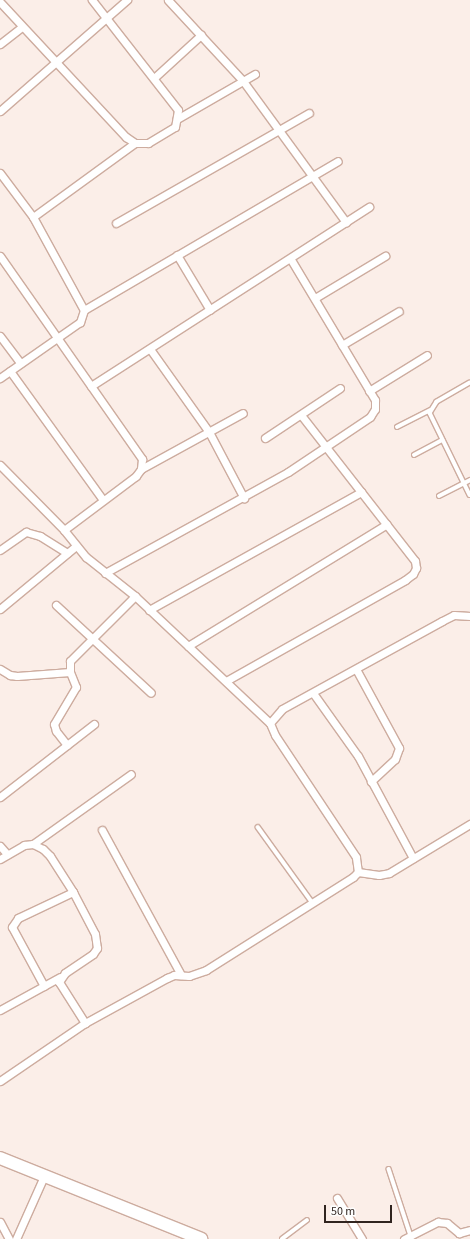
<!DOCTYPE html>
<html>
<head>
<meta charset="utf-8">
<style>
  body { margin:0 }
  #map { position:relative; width:470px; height:1239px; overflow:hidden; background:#fbeee8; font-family:"Source Sans 3",sans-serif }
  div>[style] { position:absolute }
  .roads { filter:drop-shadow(1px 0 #cdac9f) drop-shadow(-1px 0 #cdac9f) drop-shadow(0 1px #cdac9f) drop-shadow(0 -1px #cdac9f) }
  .service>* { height:3.5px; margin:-1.75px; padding:0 1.75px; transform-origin:1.75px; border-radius:1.75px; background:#fff }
  .minor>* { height:7px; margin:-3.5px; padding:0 3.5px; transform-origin:3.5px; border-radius:3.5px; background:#fff }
  .trunk>* { height:12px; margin:-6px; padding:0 6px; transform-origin:6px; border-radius:6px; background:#fff }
  span { translate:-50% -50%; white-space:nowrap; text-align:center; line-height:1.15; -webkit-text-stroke:3.5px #fefefe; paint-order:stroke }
  .scale { position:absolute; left:324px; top:1205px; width:68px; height:18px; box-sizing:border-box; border:2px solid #30241f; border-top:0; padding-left:5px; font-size:12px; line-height:14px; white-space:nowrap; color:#30241f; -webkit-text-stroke:3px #fefefe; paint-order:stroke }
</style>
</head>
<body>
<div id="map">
  <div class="roads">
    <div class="service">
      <div style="left:470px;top:383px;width:38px;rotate:150deg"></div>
      <div style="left:437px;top:402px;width:13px;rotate:122deg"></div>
      <div style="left:430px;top:413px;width:91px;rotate:64deg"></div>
      <div style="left:397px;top:427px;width:37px;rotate:-27deg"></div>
      <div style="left:414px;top:455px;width:32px;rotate:-28deg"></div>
      <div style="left:439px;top:496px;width:35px;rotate:-27deg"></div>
      <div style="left:258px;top:827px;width:92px;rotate:54.2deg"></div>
      <div style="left:389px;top:1169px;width:74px;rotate:71.8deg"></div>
      <div style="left:282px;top:1239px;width:31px;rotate:-37deg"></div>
    </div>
    <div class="minor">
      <div style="left:168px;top:0;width:110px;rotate:47.2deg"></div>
      <div style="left:243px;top:81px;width:175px;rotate:53.9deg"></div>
      <div style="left:0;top:2px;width:185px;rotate:47deg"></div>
      <div style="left:126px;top:137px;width:11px;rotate:34deg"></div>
      <div style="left:135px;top:143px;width:13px"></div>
      <div style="left:148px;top:143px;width:31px;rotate:-31deg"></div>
      <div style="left:175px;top:127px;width:17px;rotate:-80deg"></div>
      <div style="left:178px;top:110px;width:140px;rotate:-128deg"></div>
      <div style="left:0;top:44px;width:28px;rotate:-38deg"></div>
      <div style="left:154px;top:78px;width:64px;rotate:-42.5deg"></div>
      <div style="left:0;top:111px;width:169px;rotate:-41.2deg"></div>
      <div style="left:177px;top:119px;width:90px;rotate:-30deg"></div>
      <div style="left:0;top:173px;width:55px;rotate:53.1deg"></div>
      <div style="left:33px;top:217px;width:106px;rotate:61.3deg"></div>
      <div style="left:84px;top:310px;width:13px;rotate:108deg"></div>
      <div style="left:80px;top:322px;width:98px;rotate:145deg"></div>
      <div style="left:33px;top:217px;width:126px;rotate:-36deg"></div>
      <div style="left:116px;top:223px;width:222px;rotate:-29.7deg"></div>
      <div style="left:177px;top:255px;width:64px;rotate:59deg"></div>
      <div style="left:0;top:256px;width:248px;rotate:55deg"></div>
      <div style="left:142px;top:459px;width:10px;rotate:96deg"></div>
      <div style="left:141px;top:469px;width:9px;rotate:126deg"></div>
      <div style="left:136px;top:476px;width:90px;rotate:143.1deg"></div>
      <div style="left:315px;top:298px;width:82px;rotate:-31deg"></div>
      <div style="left:84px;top:310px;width:294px;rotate:-30.4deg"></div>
      <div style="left:0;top:336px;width:34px;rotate:53deg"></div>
      <div style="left:342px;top:345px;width:66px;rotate:-30.8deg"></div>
      <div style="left:150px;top:349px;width:102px;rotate:54.6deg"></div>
      <div style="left:209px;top:432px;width:75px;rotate:62.1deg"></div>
      <div style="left:10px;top:371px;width:159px;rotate:54.2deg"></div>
      <div style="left:91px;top:386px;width:331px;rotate:-32.8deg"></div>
      <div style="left:369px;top:391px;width:68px;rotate:-31.8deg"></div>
      <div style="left:265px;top:438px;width:90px;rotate:-33.7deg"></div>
      <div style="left:0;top:465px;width:91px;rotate:45.4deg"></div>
      <div style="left:64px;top:530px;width:35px;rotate:51deg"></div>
      <div style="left:86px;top:557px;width:63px;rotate:38.5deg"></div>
      <div style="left:135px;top:596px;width:185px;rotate:43.3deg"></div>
      <div style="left:141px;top:469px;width:116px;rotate:-28.8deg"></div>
      <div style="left:0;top:550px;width:32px;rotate:-35deg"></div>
      <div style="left:26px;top:532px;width:15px;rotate:16deg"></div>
      <div style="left:40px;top:536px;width:32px;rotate:32deg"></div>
      <div style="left:105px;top:573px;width:209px;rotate:-28.9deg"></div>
      <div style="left:288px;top:472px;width:99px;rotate:-33.9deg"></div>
      <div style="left:370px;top:417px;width:9px;rotate:-58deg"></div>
      <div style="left:375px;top:409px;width:9px;rotate:-90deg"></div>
      <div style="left:375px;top:400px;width:165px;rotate:-120.9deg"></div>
      <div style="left:56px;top:605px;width:129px;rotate:42.8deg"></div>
      <div style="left:0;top:609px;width:99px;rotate:-39.7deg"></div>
      <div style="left:149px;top:610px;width:243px;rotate:-29.1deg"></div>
      <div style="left:188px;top:646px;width:233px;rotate:-31.5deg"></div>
      <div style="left:0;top:669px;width:12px;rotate:31deg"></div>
      <div style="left:10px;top:675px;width:7px;rotate:8deg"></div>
      <div style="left:17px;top:676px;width:53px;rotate:-4.3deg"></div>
      <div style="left:356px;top:669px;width:90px;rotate:61.4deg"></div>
      <div style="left:399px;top:748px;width:12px;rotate:110deg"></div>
      <div style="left:395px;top:759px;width:33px;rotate:137deg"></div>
      <div style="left:226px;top:681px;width:206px;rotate:-29.4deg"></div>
      <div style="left:405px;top:580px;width:10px;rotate:-37deg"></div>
      <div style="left:413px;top:574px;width:7px;rotate:-63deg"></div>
      <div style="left:416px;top:568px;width:7px;rotate:-98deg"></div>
      <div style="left:415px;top:561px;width:185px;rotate:-128deg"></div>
      <div style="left:313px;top:693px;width:77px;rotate:54.5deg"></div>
      <div style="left:358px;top:756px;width:116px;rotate:61.7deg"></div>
      <div style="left:67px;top:745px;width:18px;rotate:-128deg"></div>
      <div style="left:56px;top:731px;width:7px;rotate:-106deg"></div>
      <div style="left:54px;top:724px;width:43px;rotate:-59.3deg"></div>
      <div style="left:76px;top:687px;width:16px;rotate:-112deg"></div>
      <div style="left:70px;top:672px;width:11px;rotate:-90deg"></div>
      <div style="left:70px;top:661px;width:92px;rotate:-45deg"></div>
      <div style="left:0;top:797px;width:119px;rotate:-37.8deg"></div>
      <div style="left:102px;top:830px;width:165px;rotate:61.4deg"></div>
      <div style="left:33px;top:844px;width:120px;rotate:-35.5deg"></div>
      <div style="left:0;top:846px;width:11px;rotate:49deg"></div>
      <div style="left:0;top:859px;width:28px;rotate:-30deg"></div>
      <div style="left:24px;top:845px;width:9px;rotate:-6deg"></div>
      <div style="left:33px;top:844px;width:11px;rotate:27deg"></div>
      <div style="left:43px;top:849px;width:10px;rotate:45deg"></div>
      <div style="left:50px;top:856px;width:43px;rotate:57.4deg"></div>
      <div style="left:73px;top:892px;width:47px;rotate:62.4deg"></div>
      <div style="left:95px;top:934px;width:14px;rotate:82deg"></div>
      <div style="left:97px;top:948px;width:7px;rotate:124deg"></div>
      <div style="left:93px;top:954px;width:34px;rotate:146deg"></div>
      <div style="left:65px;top:973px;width:11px;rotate:124deg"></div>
      <div style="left:59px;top:982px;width:49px;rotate:57.6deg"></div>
      <div style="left:358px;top:872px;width:21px;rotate:8deg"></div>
      <div style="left:379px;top:875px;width:10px;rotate:-11deg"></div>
      <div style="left:389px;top:873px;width:95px;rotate:-31.2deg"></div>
      <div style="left:44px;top:986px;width:67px;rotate:-118.5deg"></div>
      <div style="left:12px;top:927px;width:11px;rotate:-56deg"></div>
      <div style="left:18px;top:918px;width:61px;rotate:-25.3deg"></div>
      <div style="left:0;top:1010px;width:68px;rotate:-28.8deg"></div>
      <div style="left:0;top:1081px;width:103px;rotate:-34.3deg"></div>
      <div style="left:85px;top:1023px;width:94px;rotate:-28.8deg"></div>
      <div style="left:167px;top:978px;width:8px;rotate:-23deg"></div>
      <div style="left:174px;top:975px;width:15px;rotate:4deg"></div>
      <div style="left:189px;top:976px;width:18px;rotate:-19deg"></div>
      <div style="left:206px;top:970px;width:174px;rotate:-32.3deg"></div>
      <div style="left:353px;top:877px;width:7px;rotate:-45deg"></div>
      <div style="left:358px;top:872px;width:15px;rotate:-98deg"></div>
      <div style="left:356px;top:857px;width:146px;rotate:-123.6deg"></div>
      <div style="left:275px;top:735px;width:13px;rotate:-113deg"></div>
      <div style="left:270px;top:723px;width:18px;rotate:-49deg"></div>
      <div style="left:282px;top:709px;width:183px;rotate:-28.8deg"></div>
      <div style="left:442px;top:621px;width:13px;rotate:-27deg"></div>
      <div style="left:454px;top:615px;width:16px;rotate:4deg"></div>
      <div style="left:337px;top:1198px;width:48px;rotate:58.6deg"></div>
      <div style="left:0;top:1222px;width:19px;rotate:62deg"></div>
      <div style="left:16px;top:1239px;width:69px;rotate:-66deg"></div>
      <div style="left:404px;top:1239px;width:38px;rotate:-27deg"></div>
      <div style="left:438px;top:1222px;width:9px;rotate:6deg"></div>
      <div style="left:447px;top:1223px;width:16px;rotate:40deg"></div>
      <div style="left:459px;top:1233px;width:11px;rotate:-15deg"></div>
    </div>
    <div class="trunk">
      <div style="left:0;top:1158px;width:217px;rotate:21.9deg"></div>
    </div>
  </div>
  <div class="scale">50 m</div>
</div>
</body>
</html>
